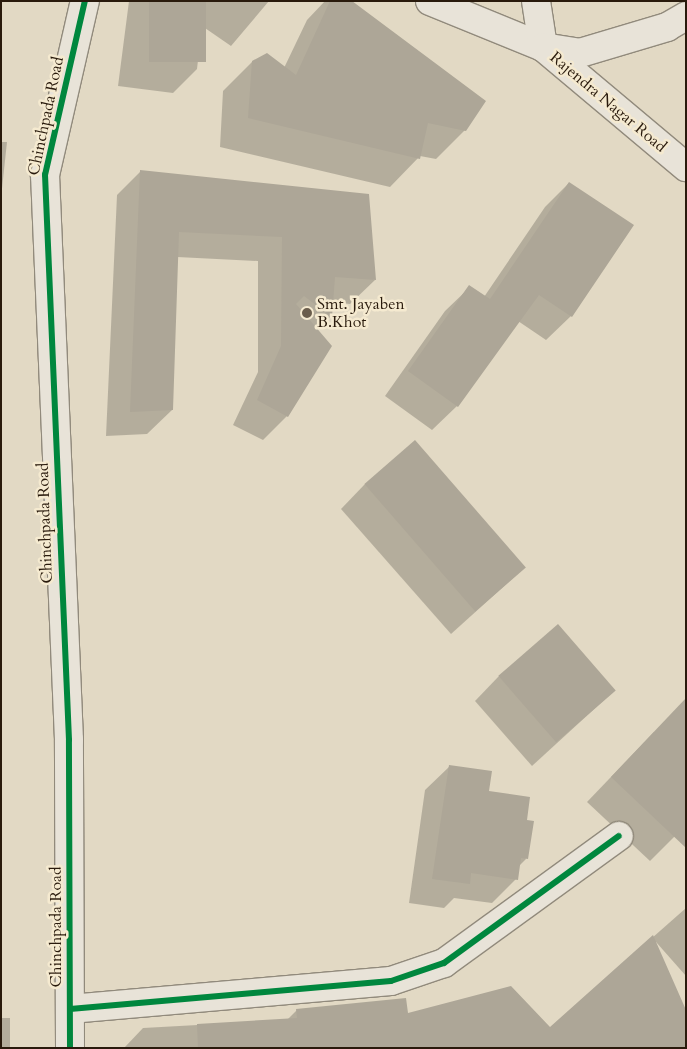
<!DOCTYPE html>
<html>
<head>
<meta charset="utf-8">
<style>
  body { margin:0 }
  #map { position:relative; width:687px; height:1049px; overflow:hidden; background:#e2d9c4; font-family:Cardo,serif }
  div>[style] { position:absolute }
  .shadow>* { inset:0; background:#0003; transform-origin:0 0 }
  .building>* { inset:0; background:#ada697; transform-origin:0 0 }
  .roads { filter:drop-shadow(1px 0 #918a7c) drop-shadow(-1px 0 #918a7c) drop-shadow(0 1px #918a7c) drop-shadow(0 -1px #918a7c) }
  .street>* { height:28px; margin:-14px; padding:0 14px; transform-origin:14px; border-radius:14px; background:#e8e3d8 }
  .secondary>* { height:28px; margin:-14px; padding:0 14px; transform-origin:14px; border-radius:14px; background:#e8e3d8 }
  .cycleway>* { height:6px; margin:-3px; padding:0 3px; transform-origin:3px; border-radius:3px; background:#00873e }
  .dots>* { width:14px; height:14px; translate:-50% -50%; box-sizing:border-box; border:2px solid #f5ead0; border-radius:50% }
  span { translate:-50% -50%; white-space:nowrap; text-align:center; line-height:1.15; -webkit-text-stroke:5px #f5ead0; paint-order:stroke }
  .street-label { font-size:16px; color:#291a0c }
  .poi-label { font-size:16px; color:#291a0c }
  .left { translate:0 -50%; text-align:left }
  .frame { position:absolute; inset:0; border:2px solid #291a0c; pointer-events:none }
</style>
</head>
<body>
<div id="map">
  <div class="shadow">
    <div style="clip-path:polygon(129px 1px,269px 1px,231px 46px,202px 26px,197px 69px,173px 93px,118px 86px)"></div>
    <div style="clip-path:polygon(325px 1px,350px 1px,465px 130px,436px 159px,420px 156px,390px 187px,220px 147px,223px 91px,252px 62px,284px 68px,307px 20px)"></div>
    <div style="clip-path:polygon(1px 142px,7px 142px,1px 198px)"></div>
    <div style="clip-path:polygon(141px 171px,375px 280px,350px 304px,332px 302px,331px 316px,317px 330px,287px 416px,263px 440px,233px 425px,258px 372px,258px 261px,177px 257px,172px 410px,147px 434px,106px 436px,117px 195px)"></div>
    <div style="clip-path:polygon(569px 183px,571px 316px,546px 340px,518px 321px,457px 406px,432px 430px,385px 396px,445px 311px,470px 287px,484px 297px,545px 207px)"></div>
    <div style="clip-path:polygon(365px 484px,524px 568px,451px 634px,341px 509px)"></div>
    <div style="clip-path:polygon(499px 676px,615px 690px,532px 766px,475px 701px)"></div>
    <div style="clip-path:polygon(654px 732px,686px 825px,650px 861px,587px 802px)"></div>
    <div style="clip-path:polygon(450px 766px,487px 792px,526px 859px,518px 867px,516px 879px,492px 903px,454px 898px,444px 908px,409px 903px,425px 790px)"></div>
    <div style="clip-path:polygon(686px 908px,686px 976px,656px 942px,610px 1048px,124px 1048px,143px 1028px,287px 1020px,297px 1010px,550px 1028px)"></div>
    <div style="left:1px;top:1018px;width:9px;height:30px"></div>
  </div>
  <div class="building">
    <div style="left:149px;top:1px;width:57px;height:61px"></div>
    <div style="clip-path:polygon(330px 1px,352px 1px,486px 101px,466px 131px,428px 123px,420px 159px,248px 118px,252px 61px,267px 53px,296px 75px)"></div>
    <div style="clip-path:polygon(140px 170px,369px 194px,376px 280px,335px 277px,332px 317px,304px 296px,296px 304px,332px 346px,288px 417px,257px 400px,281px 346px,282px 237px,179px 232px,173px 410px,130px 412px)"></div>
    <div style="clip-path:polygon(569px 182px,634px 225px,572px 317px,539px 295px,458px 407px,408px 371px,469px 285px,490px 299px)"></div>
    <div style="left:415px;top:440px;width:169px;height:67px;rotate:49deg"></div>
    <div style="left:558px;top:624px;width:88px;height:79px;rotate:49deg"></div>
    <div style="clip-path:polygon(686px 698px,686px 848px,611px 777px)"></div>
    <div style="clip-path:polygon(449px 765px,492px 771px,489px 791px,530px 797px,527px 820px,534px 821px,528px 859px,521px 858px,518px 880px,471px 873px,470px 884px,432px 879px)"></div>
    <div style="clip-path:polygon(653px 935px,686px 1010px,686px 1048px,198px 1048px,197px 1024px,297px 1018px,296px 1009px,406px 998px,408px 1013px,511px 986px,550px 1027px)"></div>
  </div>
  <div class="roads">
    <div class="street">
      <div style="left:70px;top:1009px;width:322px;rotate:-5deg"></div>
      <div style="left:391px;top:981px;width:56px;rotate:-18.8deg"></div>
      <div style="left:444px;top:963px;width:216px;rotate:-36deg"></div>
      <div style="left:70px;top:1048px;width:308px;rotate:-90.2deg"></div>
      <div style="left:69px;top:740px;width:566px;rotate:-92.43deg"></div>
      <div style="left:45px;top:175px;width:179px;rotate:-77.1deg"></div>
    </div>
    <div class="secondary">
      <div style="left:430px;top:1px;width:122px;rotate:22.2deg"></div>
      <div style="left:543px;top:47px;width:37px;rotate:9deg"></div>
      <div style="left:580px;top:53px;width:91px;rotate:-16.6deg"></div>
      <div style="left:667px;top:27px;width:22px;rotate:-30deg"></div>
      <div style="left:536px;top:1px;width:47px;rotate:81.3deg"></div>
      <div style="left:543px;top:47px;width:187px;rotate:40deg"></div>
    </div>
  </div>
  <div class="cycleway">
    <div style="left:70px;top:1009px;width:322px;rotate:-5deg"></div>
    <div style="left:391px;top:981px;width:56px;rotate:-18.8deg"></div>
    <div style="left:444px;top:963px;width:216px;rotate:-36deg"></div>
    <div style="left:70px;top:1048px;width:308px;rotate:-90.2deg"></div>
    <div style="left:69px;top:740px;width:566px;rotate:-92.43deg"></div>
    <div style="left:45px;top:175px;width:179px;rotate:-77.1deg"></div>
  </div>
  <div class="dots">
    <div style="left:307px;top:313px;background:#6a5d4c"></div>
  </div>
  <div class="street-label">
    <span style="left:608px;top:102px;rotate:40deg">Rajendra Nagar Road</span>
    <span style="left:46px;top:116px;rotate:-78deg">Chinchpada Road</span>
    <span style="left:45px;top:523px;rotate:-92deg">Chinchpada Road</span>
    <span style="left:56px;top:927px;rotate:-90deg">Chinchpada Road</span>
  </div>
  <div class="poi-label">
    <span class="left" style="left:317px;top:313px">Smt. Jayaben<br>B.Khot</span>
  </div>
  <div class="frame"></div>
</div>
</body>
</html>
